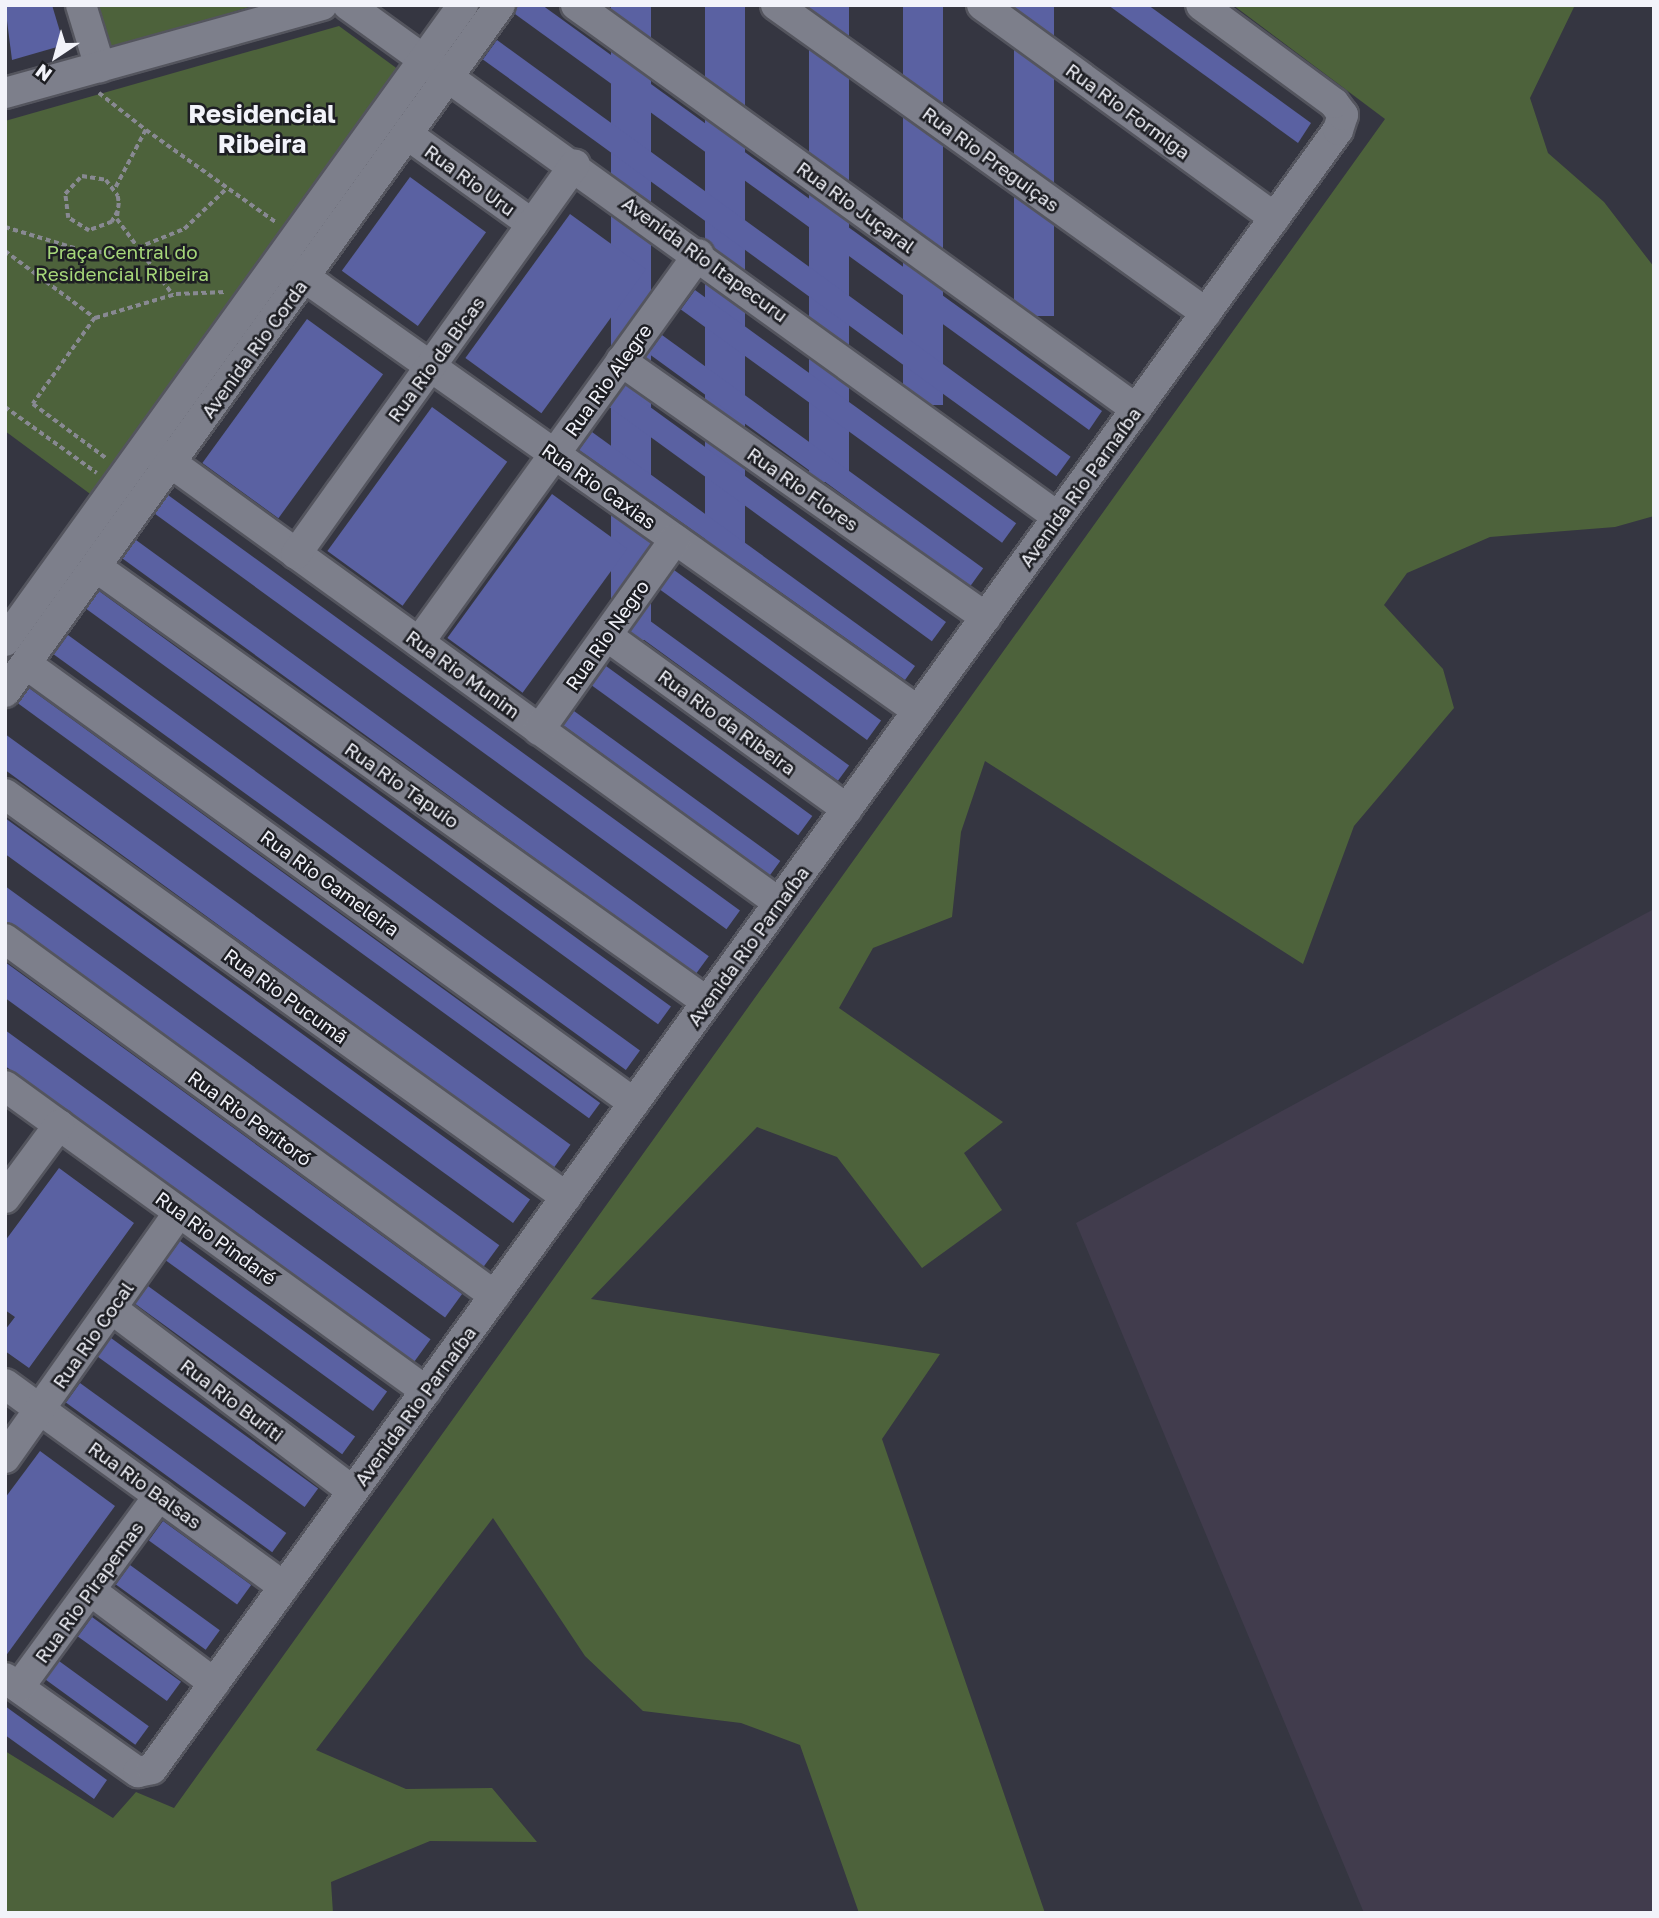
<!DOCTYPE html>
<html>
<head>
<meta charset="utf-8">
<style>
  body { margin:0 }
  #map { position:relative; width:1659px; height:1918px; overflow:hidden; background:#353641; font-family:"Golos Text",sans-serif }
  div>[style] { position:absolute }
  .industrial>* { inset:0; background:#413c4d }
  .green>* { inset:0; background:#4d623b }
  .building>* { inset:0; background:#5a61a2; transform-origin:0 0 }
  .path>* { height:3.5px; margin-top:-1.75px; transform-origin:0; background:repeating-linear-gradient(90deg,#888992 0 5px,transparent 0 8.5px) }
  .roads { filter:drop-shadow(2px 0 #54555e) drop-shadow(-2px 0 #54555e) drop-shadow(0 2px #54555e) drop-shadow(0 -2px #54555e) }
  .minor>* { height:30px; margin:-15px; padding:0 15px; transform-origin:15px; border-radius:15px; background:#7d7f8b }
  span { translate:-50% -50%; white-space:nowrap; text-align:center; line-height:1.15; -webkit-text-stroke:5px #1d1e23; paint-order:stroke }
  .street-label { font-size:19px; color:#f2f3fa }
  .park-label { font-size:19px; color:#a6d77a }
  .district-label { font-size:26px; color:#f2f3fa; font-weight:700 }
  .frame { position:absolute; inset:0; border:7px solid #f2f3fa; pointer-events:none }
  .north { position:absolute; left:21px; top:21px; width:70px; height:70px; -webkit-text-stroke:5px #1d1e23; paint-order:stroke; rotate:216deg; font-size:19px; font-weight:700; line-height:28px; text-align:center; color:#f2f3fa }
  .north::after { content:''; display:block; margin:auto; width:24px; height:32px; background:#f2f3fa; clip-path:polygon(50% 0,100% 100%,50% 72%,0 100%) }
</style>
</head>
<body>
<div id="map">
  <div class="industrial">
    <div style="clip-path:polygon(1654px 909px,1654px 1913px,1364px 1913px,1076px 1223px)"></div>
  </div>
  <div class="green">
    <div style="clip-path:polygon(91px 5px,256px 5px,105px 51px)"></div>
    <div style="clip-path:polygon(1233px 5px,1575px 5px,1530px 98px,1548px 153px,1604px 202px,1654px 267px,1654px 516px,1615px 527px,1490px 537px,1407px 573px,1384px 605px,1443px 669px,1454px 708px,1354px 826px,1303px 964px,985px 761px,961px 832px,952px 917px,873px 948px,839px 1008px,1003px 1122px,964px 1153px,1002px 1210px,922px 1268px,837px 1157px,757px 1127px,591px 1299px,940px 1354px,882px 1439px,1045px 1913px,859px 1913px,800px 1745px,741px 1723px,643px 1711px,585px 1656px,493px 1518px,316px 1750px,406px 1789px,492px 1788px,537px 1842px,430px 1841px,331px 1882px,333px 1913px,5px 1913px,5px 1751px,113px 1818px,136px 1792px,174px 1808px,1385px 119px)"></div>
    <div style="clip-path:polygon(339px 26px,399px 70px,97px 499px,5px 431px,5px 121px)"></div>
  </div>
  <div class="building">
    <div style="clip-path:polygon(5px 5px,52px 5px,64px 45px,12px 60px)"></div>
    <div style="clip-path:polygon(517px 5px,542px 5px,1102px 411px,1089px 430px,515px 14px)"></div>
    <div style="left:611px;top:5px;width:40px;height:635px"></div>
    <div style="left:705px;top:5px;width:40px;height:558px"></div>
    <div style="left:809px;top:5px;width:40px;height:477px"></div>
    <div style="left:903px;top:5px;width:40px;height:400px"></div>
    <div style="left:1014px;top:5px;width:40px;height:311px"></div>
    <div style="clip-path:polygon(1108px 5px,1148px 5px,1311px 123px,1298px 143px)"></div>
    <div style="left:497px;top:40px;width:709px;height:24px;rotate:36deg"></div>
    <div style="left:410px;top:177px;width:94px;height:116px;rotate:36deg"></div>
    <div style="left:570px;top:214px;width:94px;height:178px;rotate:36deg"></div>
    <div style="left:695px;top:290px;width:397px;height:24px;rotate:36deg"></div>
    <div style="left:307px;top:319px;width:94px;height:178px;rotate:36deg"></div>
    <div style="left:662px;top:335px;width:397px;height:23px;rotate:36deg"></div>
    <div style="left:624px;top:388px;width:398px;height:24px;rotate:36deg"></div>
    <div style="left:432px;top:407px;width:93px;height:178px;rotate:36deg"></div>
    <div style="clip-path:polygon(592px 432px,915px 666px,905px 680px,579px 450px)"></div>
    <div style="left:552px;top:494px;width:93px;height:178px;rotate:36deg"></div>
    <div style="left:168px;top:495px;width:707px;height:23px;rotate:36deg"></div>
    <div style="left:136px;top:540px;width:708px;height:23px;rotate:36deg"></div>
    <div style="left:674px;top:570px;width:256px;height:24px;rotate:36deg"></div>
    <div style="left:99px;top:591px;width:707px;height:22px;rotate:36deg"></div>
    <div style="left:642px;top:615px;width:256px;height:19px;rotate:36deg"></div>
    <div style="left:68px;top:635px;width:707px;height:24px;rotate:36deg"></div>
    <div style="left:606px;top:666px;width:255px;height:24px;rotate:36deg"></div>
    <div style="left:29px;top:688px;width:706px;height:19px;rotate:36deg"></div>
    <div style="left:574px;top:711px;width:255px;height:18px;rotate:36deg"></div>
    <div style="left:5px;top:734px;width:699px;height:29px;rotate:36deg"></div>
    <div style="left:5px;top:818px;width:649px;height:29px;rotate:36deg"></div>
    <div style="left:5px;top:886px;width:611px;height:29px;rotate:36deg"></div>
    <div style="left:5px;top:962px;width:565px;height:29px;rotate:36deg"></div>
    <div style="left:5px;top:1030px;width:526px;height:29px;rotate:36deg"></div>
    <div style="clip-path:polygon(59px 1168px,134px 1223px,29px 1368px,5px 1351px,5px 1330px,15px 1317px,5px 1310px,5px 1241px)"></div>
    <div style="left:180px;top:1241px;width:256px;height:24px;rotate:36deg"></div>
    <div style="left:148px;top:1286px;width:256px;height:22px;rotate:36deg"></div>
    <div style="left:111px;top:1338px;width:256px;height:23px;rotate:36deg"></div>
    <div style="left:80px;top:1383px;width:255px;height:24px;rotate:36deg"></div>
    <div style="clip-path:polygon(40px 1451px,115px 1506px,5px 1657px,5px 1498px)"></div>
    <div style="left:163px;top:1521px;width:109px;height:24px;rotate:36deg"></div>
    <div style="left:130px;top:1565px;width:111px;height:24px;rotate:36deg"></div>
    <div style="left:92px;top:1617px;width:110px;height:24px;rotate:36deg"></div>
    <div style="left:59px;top:1661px;width:111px;height:23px;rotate:36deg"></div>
    <div style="clip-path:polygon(5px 1706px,107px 1780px,94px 1799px,5px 1735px)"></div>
  </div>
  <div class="path">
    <div style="left:99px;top:93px;width:60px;rotate:38.2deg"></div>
    <div style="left:146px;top:130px;width:67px;rotate:117.7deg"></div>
    <div style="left:146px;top:130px;width:161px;rotate:35.4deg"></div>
    <div style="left:118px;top:211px;width:13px;rotate:119deg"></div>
    <div style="left:112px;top:222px;width:25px;rotate:159deg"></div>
    <div style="left:89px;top:231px;width:25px;rotate:-148deg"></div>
    <div style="left:68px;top:218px;width:24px;rotate:-97deg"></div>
    <div style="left:65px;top:194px;width:25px;rotate:-47deg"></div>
    <div style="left:82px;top:176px;width:24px;rotate:9deg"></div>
    <div style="left:106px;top:180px;width:20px;rotate:53deg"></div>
    <div style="left:118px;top:196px;width:7px;rotate:82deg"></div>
    <div style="left:119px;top:203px;width:16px;rotate:97deg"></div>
    <div style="left:117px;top:219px;width:94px;rotate:53.6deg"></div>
    <div style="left:5px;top:227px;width:79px;rotate:16.8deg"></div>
    <div style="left:81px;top:250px;width:41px;rotate:5.6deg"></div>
    <div style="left:122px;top:254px;width:67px;rotate:-22deg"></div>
    <div style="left:184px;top:229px;width:59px;rotate:-43.6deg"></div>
    <div style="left:5px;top:251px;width:112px;rotate:36.7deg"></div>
    <div style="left:95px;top:318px;width:84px;rotate:-16.5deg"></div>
    <div style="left:176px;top:294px;width:50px;rotate:-2.3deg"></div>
    <div style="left:95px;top:318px;width:106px;rotate:125.8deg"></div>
    <div style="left:33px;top:404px;width:91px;rotate:36.5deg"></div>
    <div style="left:5px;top:407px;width:113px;rotate:35.7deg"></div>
  </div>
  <div class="roads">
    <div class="minor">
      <div style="left:81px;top:5px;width:65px;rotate:73deg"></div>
      <div style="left:348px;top:5px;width:875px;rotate:35.8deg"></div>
      <div style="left:576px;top:5px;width:691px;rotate:35.81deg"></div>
      <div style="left:776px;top:5px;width:529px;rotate:35.61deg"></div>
      <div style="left:982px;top:5px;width:362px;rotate:36deg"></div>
      <div style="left:5px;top:93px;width:329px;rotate:-15.5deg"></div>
      <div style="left:408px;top:135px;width:153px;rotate:35.7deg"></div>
      <div style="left:290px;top:267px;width:769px;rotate:35.26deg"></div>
      <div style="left:621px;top:361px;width:446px;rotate:35.1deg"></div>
      <div style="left:156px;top:452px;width:769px;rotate:35.9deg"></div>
      <div style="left:296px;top:554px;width:479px;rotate:-54.4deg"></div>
      <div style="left:96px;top:567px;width:750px;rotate:35.45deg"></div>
      <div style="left:607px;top:636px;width:296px;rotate:35.8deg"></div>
      <div style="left:5px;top:641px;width:784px;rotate:-54.24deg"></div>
      <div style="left:419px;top:642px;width:478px;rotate:-54.2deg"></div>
      <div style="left:26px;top:664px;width:750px;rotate:35.83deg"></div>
      <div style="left:5px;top:692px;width:847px;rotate:-54.23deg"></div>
      <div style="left:539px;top:730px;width:234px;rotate:-54.5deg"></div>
      <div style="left:5px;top:794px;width:691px;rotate:35.69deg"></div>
      <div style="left:5px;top:939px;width:606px;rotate:36.08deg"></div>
      <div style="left:5px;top:1086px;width:520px;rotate:35.92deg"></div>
      <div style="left:5px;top:1198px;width:91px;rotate:-53.5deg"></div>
      <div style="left:112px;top:1309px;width:302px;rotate:37.1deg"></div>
      <div style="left:5px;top:1384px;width:345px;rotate:36deg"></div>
      <div style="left:5px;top:1458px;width:301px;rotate:-54.7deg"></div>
      <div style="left:91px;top:1591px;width:154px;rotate:36.8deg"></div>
      <div style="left:5px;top:1678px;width:163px;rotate:35.3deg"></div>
      <div style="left:138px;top:1772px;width:14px;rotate:-12deg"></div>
      <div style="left:152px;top:1769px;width:2023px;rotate:-54.11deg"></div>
      <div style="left:1338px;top:130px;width:16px;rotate:-72deg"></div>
      <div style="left:1343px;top:115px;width:15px;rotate:-127deg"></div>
      <div style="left:1334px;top:103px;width:165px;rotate:-143.6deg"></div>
      <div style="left:19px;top:1687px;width:237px;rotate:-53.8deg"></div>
    </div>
  </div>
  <div class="street-label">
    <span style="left:1128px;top:111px;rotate:36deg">Rua Rio Formiga</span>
    <span style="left:991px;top:159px;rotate:36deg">Rua Rio Preguiças</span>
    <span style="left:470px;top:180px;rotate:36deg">Rua Rio Uru</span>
    <span style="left:856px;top:207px;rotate:36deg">Rua Rio Juçaral</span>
    <span style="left:705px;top:259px;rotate:36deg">Avenida Rio Itapecuru</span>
    <span style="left:254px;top:349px;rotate:-54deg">Avenida Rio Corda</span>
    <span style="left:436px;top:359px;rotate:-54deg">Rua Rio da Bicas</span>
    <span style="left:608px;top:380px;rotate:-54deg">Rua Rio Alegre</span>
    <span style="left:599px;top:486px;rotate:35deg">Rua Rio Caxias</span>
    <span style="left:1080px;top:487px;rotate:-54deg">Avenida Rio Parnaíba</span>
    <span style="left:803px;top:489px;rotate:35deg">Rua Rio Flores</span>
    <span style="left:607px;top:635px;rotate:-55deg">Rua Rio Negro</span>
    <span style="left:463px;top:674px;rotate:36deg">Rua Rio Munim</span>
    <span style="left:727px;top:722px;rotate:36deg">Rua Rio da Ribeira</span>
    <span style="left:402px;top:785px;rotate:35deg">Rua Rio Tapuio</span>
    <span style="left:330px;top:883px;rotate:36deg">Rua Rio Gameleira</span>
    <span style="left:748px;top:946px;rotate:-54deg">Avenida Rio Parnaíba</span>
    <span style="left:286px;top:996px;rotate:36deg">Rua Rio Pucumã</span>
    <span style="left:250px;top:1118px;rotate:36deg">Rua Rio Peritoró</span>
    <span style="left:216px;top:1238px;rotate:36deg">Rua Rio Pindaré</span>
    <span style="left:93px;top:1335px;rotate:-55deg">Rua Rio Cocal</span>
    <span style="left:232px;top:1400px;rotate:37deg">Rua Rio Buriti</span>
    <span style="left:415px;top:1406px;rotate:-54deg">Avenida Rio Parnaíba</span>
    <span style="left:145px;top:1485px;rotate:36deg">Rua Rio Balsas</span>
    <span style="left:89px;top:1592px;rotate:-54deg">Rua Rio Pirapemas</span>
  </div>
  <div class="park-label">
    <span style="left:122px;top:263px">Praça Central do<br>Residencial Ribeira</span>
  </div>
  <div class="district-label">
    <span style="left:262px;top:129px">Residencial<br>Ribeira</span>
  </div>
  <div class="frame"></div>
  <div class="north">N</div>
</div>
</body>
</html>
